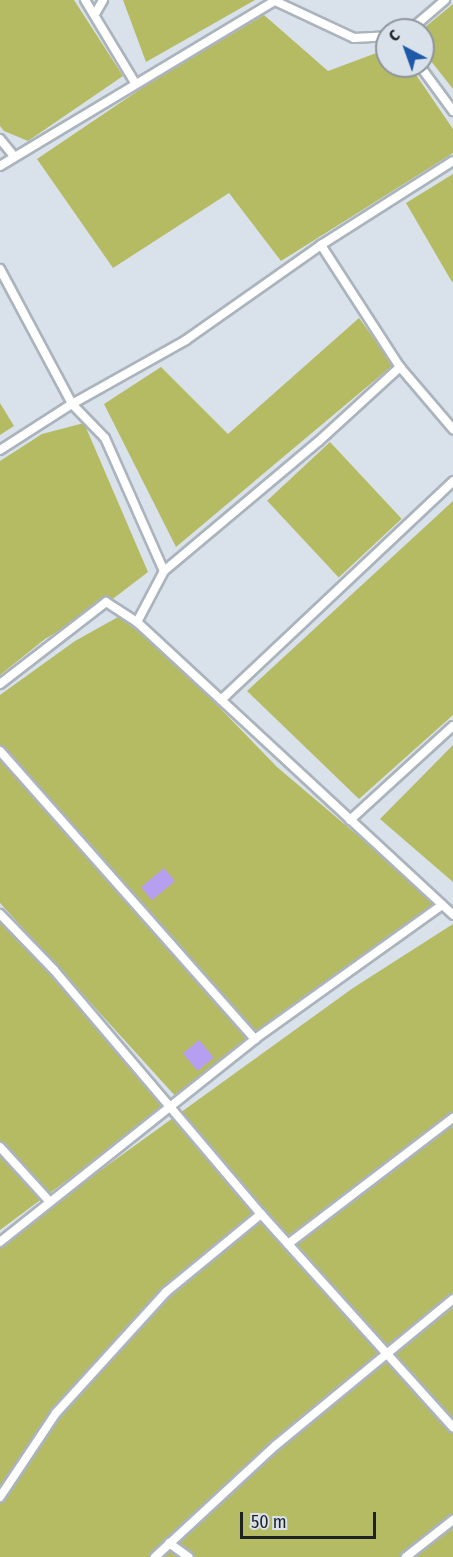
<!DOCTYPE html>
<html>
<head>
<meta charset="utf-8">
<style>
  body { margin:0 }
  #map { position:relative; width:453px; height:1557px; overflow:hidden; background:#d9e2eb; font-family:"Fira Sans Condensed",sans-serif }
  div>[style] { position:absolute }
  .green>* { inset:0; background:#b5bb62; transform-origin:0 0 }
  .building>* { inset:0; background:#b69ff0; transform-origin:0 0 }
  .roads { filter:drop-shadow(2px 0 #abb4bc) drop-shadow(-2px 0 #abb4bc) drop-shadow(0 2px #abb4bc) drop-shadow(0 -2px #abb4bc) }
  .service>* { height:8px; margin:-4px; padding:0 4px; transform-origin:4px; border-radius:4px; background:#fff }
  span { translate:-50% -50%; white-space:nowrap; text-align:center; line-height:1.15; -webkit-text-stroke:4.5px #d9e2eb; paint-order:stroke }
  .north { position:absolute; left:375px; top:18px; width:60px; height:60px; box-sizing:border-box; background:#d9e2eb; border:2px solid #8f959c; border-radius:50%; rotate:319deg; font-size:16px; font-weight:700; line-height:24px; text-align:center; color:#1f2225 }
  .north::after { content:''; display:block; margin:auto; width:21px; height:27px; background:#1d58a9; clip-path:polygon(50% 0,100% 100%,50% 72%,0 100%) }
  .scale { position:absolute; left:240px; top:1512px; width:136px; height:27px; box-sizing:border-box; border:3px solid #1f2225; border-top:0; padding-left:8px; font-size:18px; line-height:21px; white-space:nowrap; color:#1f2225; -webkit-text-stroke:4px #d9e2eb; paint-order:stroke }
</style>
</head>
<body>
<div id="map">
  <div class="green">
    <div style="clip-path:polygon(0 0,74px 0,123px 76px,28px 141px,4px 131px,0 126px)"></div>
    <div style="clip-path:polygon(123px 0,255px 0,146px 62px)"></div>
    <div style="clip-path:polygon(453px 4px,453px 89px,427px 56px,424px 28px)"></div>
    <div style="clip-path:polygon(264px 15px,328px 71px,387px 49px,387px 66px,410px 66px,453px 129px,453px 153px,281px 261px,229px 193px,113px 268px,37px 159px,148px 84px)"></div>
    <div style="clip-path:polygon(453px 174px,453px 281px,452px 282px,406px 203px)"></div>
    <div style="clip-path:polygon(359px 318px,393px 365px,176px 547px,104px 404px,161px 367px,228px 434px)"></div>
    <div style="clip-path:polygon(0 403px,14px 426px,0 435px)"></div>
    <div style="clip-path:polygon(84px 423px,148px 572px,114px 598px,45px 639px,0 675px,0 461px,42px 434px)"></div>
    <div style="left:330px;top:442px;width:105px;height:86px;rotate:47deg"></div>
    <div style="clip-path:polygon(453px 501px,453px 715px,359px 799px,247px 691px)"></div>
    <div style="clip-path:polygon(127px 612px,277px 767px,441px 906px,401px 940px,342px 977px,177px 1098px,0 903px,0 695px,75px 641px)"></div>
    <div style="clip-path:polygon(453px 745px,453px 882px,380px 819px)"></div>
    <div style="clip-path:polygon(0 918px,85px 1011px,161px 1104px,160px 1111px,0 1230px)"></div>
    <div style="clip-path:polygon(453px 924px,453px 1557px,0 1557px,0 1243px,353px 988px)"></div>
  </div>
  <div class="building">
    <div style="left:164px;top:868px;width:17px;height:30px;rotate:50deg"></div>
    <div style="left:199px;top:1040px;width:23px;height:21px;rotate:50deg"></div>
  </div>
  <div class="roads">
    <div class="service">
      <div style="left:85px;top:0;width:97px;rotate:58.9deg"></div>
      <div style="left:95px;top:14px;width:16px;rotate:-60deg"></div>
      <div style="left:410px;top:30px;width:46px;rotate:-40.6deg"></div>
      <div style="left:420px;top:66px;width:56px;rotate:53.7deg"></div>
      <div style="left:0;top:139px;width:22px;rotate:51deg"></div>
      <div style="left:0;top:166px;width:321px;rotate:-31deg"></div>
      <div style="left:275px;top:1px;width:87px;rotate:25.1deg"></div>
      <div style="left:354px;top:38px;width:33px;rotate:-3deg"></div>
      <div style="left:321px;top:245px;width:145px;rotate:57.1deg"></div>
      <div style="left:0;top:269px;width:153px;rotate:61.9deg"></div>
      <div style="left:72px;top:404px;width:47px;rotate:45.9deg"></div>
      <div style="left:105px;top:438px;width:145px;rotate:66.1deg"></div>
      <div style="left:164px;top:571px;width:58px;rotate:117.9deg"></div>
      <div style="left:137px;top:622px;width:431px;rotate:42.8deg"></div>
      <div style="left:0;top:450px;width:85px;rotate:-32.6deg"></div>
      <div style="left:72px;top:404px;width:131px;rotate:-29.3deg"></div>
      <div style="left:186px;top:340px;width:165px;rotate:-35.1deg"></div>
      <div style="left:321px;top:245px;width:156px;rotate:-32.5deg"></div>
      <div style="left:164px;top:571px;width:202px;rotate:-40deg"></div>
      <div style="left:319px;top:441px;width:110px;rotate:-42.4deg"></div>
      <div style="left:400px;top:367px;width:82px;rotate:49.5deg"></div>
      <div style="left:0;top:684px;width:134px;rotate:-37.7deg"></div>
      <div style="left:106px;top:602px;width:37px;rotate:33deg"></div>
      <div style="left:221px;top:700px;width:319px;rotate:-43.3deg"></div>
      <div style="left:0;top:751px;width:385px;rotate:48.5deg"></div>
      <div style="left:350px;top:820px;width:139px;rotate:-42.4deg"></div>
      <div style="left:0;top:914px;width:78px;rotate:46deg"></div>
      <div style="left:54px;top:970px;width:320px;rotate:49.7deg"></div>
      <div style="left:261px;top:1214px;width:287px;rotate:48deg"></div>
      <div style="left:0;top:1147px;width:74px;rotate:47.7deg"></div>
      <div style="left:0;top:1242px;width:326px;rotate:-38.5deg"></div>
      <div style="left:255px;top:1039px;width:230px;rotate:-35.6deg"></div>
      <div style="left:288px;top:1244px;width:208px;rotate:-37.4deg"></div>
      <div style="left:0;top:1497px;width:101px;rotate:-56.3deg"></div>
      <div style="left:56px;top:1413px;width:164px;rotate:-47.7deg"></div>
      <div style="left:166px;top:1292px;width:123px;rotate:-39.4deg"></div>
      <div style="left:169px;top:1543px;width:24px;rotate:36deg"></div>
      <div style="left:155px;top:1557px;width:165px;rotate:-42.8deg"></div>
      <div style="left:276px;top:1445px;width:229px;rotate:-39.5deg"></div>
      <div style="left:406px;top:1557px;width:60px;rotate:-38.2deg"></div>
    </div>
  </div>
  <div class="north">С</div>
  <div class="scale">50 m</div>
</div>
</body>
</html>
